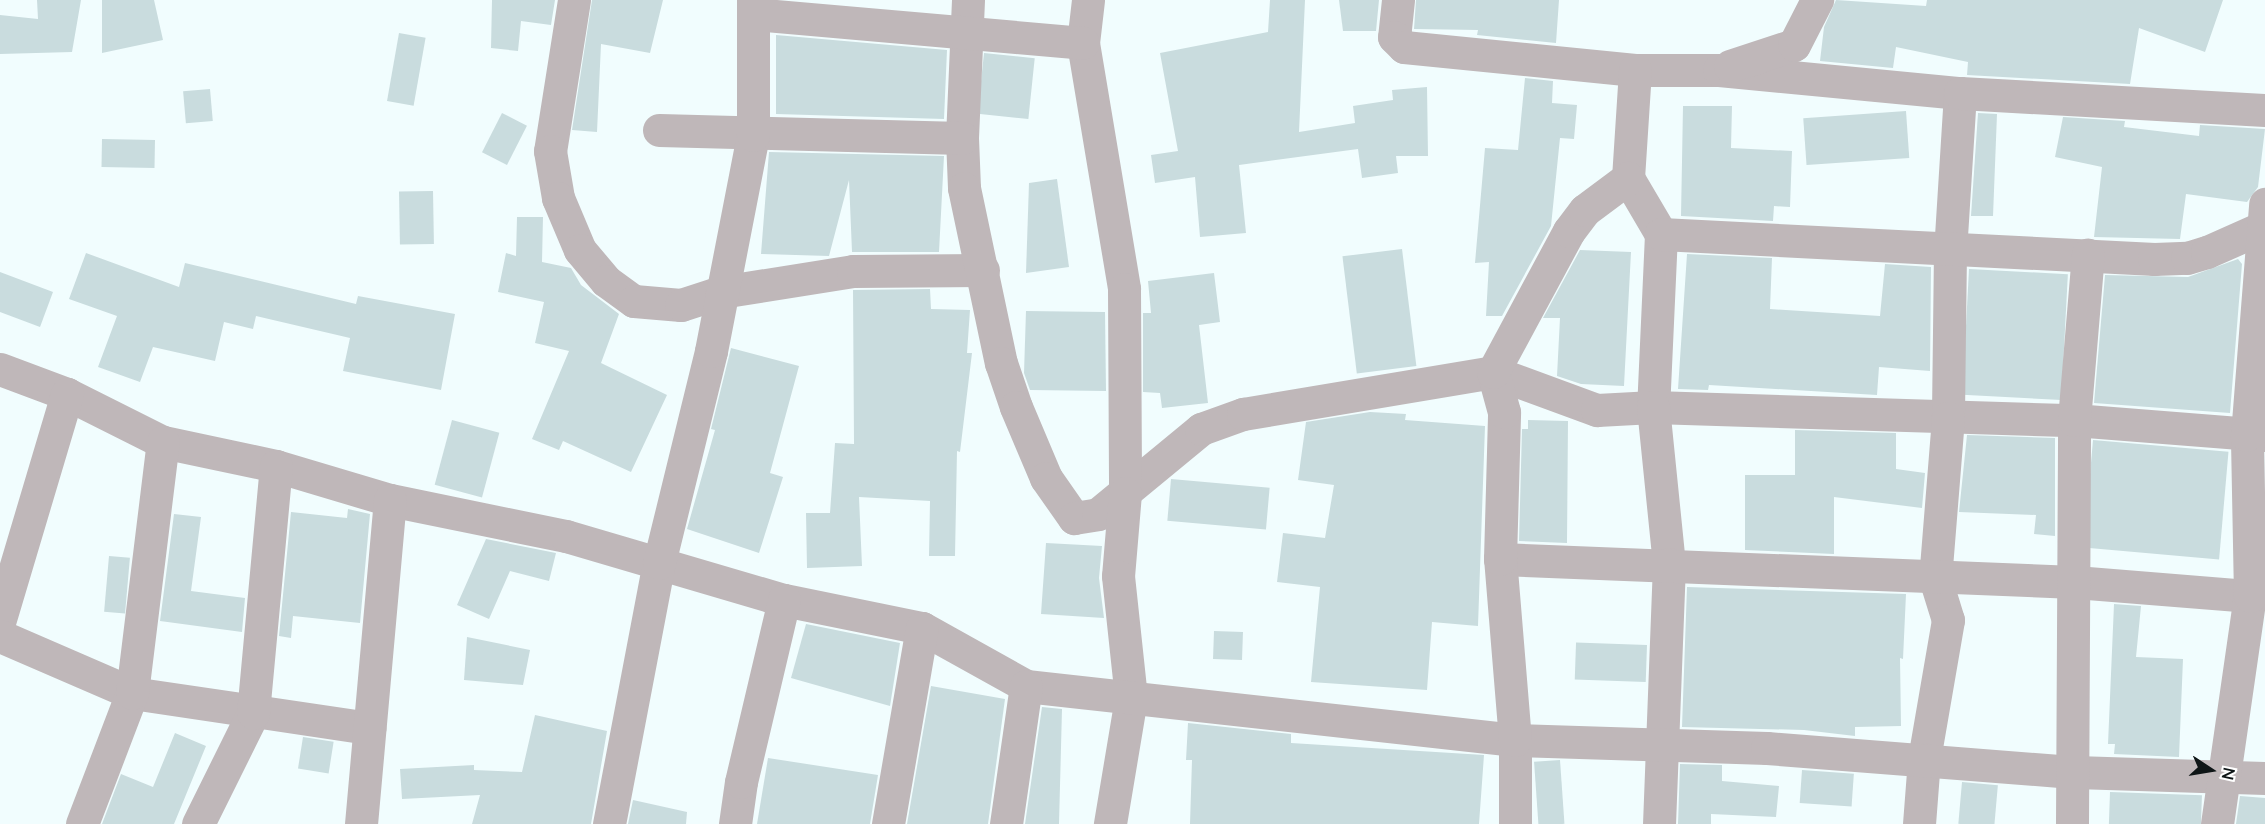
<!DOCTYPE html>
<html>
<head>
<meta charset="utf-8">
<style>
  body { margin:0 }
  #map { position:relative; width:2265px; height:824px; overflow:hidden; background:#f1fdfe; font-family:Lato,sans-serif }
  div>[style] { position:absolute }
  .building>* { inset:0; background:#c9dcde; transform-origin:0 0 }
  .minor>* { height:33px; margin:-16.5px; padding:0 16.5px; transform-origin:16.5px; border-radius:16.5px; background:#bfb7b9 }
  span { translate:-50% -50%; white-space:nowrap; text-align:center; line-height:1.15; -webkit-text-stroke:5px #fff; paint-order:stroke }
  .north { position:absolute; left:2181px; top:740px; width:60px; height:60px; -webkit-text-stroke:4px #fff; paint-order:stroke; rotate:102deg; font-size:16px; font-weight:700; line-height:24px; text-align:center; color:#0f1617 }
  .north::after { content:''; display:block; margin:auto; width:21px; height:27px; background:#0f1617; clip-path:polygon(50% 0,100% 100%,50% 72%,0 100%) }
</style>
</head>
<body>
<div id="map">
  <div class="building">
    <div style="clip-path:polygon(37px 0,81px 0,72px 52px,0 54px,0 15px,38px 19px)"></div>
    <div style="clip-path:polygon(102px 0,154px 0,163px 40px,102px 53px)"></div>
    <div style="clip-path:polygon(492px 0,555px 0,551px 25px,521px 21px,518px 51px,491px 48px)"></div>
    <div style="clip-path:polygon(592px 0,663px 0,650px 53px,601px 44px,597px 132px,572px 130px)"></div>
    <div style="clip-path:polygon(1270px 0,1305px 0,1299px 132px,1355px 123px,1353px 106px,1393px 100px,1392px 90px,1427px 87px,1428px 156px,1396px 156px,1398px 173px,1362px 178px,1358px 149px,1239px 165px,1246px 233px,1200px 237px,1195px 177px,1155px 183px,1151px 155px,1178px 151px,1160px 53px,1268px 32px)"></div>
    <div style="clip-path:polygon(1339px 0,1379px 0,1376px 31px,1343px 31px)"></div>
    <div style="clip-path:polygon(1416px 0,1559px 0,1556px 43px,1477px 35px,1478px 30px,1414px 29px)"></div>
    <div style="clip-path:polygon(1836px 0,1926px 6px,1927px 0,2223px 0,2205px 52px,2139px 28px,2130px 84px,1967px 75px,1968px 62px,1896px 47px,1893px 68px,1820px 61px,1824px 27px)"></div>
    <div style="left:399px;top:33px;width:27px;height:69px;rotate:10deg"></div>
    <div style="clip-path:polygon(776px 35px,947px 50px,944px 119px,776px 114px)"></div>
    <div style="left:984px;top:53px;width:51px;height:61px;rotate:6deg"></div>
    <div style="clip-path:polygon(1525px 78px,1553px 81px,1552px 103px,1577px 105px,1574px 139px,1560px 138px,1551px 226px,1502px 316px,1486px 316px,1489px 262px,1475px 263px,1485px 148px,1518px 150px)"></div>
    <div style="left:210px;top:89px;width:32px;height:27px;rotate:85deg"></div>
    <div style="clip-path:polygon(1683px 106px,1732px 106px,1731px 148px,1792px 151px,1790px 207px,1774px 206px,1773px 221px,1681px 216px)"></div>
    <div style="left:1906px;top:111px;width:47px;height:103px;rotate:86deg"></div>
    <div style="left:502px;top:113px;width:28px;height:44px;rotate:27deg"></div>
    <div style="clip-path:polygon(1978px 113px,1997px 114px,1993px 216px,1971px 216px)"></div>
    <div style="clip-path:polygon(2063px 117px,2125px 121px,2124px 127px,2199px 136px,2200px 125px,2265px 129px,2258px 187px,2247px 202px,2186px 194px,2180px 239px,2094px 237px,2102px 167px,2055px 157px)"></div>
    <div style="left:102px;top:139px;width:53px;height:28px;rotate:1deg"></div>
    <div style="clip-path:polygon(769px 152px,944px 156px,939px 252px,852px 252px,849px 180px,829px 256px,761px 254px)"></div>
    <div style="clip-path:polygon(1057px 179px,1069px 267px,1026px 273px,1029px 183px)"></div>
    <div style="left:433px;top:191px;width:53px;height:34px;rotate:89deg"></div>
    <div style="clip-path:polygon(517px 217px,543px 217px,542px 262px,571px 268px,581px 285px,619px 314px,601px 363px,667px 395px,631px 472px,563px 441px,559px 450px,532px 439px,569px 351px,535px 343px,544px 302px,498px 292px,506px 253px,516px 256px)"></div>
    <div style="left:1402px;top:249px;width:118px;height:60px;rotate:83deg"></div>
    <div style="clip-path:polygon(1580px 250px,1631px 252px,1624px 386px,1581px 384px,1557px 376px,1560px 318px,1543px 318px)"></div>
    <div style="clip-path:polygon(86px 253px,179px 287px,185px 263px,356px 304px,358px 296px,455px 314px,441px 390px,343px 371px,350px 338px,256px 316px,253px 329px,224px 322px,215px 361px,153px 347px,140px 382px,98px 367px,117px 316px,69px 299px)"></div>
    <div style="clip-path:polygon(1687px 254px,1772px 258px,1770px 309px,1880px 316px,1885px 264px,1931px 267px,1930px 371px,1879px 367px,1877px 395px,1709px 385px,1708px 390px,1678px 389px)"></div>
    <div style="clip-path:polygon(2238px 259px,2242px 264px,2230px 413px,2094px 403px,2105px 275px,2188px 277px)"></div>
    <div style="left:1969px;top:269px;width:99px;height:126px;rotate:3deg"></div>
    <div style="clip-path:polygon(0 272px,53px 292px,40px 327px,0 312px)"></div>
    <div style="clip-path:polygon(1214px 273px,1220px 322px,1199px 325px,1208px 403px,1162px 408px,1160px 393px,1143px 392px,1143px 313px,1151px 313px,1148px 281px)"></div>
    <div style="clip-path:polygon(930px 289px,931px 309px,970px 310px,967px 353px,972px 353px,960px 452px,957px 451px,955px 556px,929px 556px,930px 501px,859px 497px,862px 566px,807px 568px,806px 513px,830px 513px,835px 443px,854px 444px,853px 290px)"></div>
    <div style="clip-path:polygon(1026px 311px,1105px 312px,1106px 391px,1030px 390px,1024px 373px)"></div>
    <div style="clip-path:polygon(731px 348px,799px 366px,770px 473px,783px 477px,759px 553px,687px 529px,715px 430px,711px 429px)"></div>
    <div style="clip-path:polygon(1370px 412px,1406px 414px,1405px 420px,1485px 426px,1478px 626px,1432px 622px,1427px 690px,1311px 682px,1320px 587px,1277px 582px,1283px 533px,1325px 538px,1334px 485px,1298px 480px,1306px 422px)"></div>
    <div style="left:452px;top:420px;width:49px;height:67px;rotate:15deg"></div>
    <div style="clip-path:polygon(1528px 420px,1568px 421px,1567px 543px,1519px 541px,1522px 429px,1528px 429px)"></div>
    <div style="clip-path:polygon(1795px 430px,1896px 433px,1896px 469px,1925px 473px,1922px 508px,1834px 497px,1834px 554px,1745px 550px,1745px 475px,1795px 475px)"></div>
    <div style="clip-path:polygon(1967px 435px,2055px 438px,2055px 536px,2034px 534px,2036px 515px,1959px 512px)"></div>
    <div style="left:2093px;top:440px;width:136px;height:108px;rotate:5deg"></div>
    <div style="left:1171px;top:479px;width:99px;height:42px;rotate:5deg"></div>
    <div style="clip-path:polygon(348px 509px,370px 514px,360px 623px,293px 616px,291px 638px,279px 636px,291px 512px,347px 518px)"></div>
    <div style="clip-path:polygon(174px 514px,201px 517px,191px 591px,245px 598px,242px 632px,160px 621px)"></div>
    <div style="clip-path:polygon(486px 539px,556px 553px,549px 581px,510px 571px,489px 619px,457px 605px)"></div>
    <div style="clip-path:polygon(1046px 543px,1102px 546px,1099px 578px,1104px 618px,1041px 614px)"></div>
    <div style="left:109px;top:556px;width:21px;height:56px;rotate:5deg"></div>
    <div style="clip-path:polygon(1687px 587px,1906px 594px,1903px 659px,1900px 658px,1901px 726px,1855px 727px,1855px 736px,1804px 730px,1682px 727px)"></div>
    <div style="clip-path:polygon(2114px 604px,2141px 606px,2136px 657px,2183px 659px,2179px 757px,2114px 754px,2115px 744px,2108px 744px)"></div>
    <div style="clip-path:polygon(806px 624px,900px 643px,890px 706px,791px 678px)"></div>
    <div style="left:1214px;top:631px;width:29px;height:28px;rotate:2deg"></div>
    <div style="clip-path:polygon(467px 637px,530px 650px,523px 685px,464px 680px)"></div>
    <div style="left:1647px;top:645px;width:37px;height:71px;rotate:92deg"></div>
    <div style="clip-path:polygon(931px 686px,1005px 699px,988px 824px,907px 824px)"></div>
    <div style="clip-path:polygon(1042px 707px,1062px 709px,1059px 824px,1025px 824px)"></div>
    <div style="clip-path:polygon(535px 715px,607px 731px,591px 824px,472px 824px,480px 795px,402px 799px,400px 769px,474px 765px,474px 770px,522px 772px)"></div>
    <div style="clip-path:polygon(1188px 723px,1291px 734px,1291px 743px,1484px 755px,1479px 824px,1190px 824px,1192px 760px,1186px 760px)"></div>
    <div style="clip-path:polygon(175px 733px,206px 746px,174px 824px,102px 824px,121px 774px,153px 787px)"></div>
    <div style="left:303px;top:737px;width:31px;height:32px;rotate:9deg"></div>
    <div style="clip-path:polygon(768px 758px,878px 775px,870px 824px,757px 824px)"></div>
    <div style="left:1560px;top:760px;width:64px;height:26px;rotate:86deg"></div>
    <div style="clip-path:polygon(1680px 764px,1722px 765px,1722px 781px,1779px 786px,1776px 817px,1711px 814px,1711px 824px,1678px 824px)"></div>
    <div style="left:1802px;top:770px;width:52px;height:33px;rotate:4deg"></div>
    <div style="left:1962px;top:782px;width:36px;height:42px;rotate:5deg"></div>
    <div style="left:2110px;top:792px;width:92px;height:32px;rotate:2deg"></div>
    <div style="clip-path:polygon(2240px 796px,2265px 798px,2265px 824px,2236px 824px)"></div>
    <div style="clip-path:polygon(633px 800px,687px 812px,686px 824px,628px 824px)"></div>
  </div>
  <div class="minor">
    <div style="left:574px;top:0;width:153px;rotate:99deg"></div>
    <div style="left:550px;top:151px;width:48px;rotate:80.3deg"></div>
    <div style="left:558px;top:198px;width:56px;rotate:67.1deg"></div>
    <div style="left:580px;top:250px;width:40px;rotate:50deg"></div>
    <div style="left:606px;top:281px;width:34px;rotate:36deg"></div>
    <div style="left:634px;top:301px;width:47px;rotate:4.9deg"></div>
    <div style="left:681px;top:305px;width:42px;rotate:-18deg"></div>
    <div style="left:721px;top:292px;width:134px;rotate:-9deg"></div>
    <div style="left:853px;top:271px;width:130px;rotate:-0.4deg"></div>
    <div style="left:968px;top:0;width:138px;rotate:92.5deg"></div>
    <div style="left:962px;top:138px;width:50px;rotate:87.7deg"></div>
    <div style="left:964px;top:188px;width:179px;rotate:78.1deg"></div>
    <div style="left:1001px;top:363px;width:46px;rotate:71.2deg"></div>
    <div style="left:1016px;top:407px;width:77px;rotate:67.1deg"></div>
    <div style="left:1046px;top:478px;width:49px;rotate:55deg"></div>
    <div style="left:1074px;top:518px;width:24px;rotate:-9deg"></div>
    <div style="left:1098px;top:514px;width:134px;rotate:-39.5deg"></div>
    <div style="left:1201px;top:429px;width:45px;rotate:-19.7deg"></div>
    <div style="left:1243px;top:414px;width:254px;rotate:-9.5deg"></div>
    <div style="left:1493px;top:372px;width:111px;rotate:20.1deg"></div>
    <div style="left:1597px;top:410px;width:56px;rotate:-3.1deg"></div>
    <div style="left:1653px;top:407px;width:421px;rotate:1.8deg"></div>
    <div style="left:2074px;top:420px;width:192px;rotate:4.5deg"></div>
    <div style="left:1088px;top:0;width:43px;rotate:96.6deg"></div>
    <div style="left:1083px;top:43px;width:249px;rotate:80.5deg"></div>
    <div style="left:1124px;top:289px;width:204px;rotate:89.7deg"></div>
    <div style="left:1125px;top:493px;width:83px;rotate:94.8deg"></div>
    <div style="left:1118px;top:576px;width:123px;rotate:83.9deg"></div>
    <div style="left:1131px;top:698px;width:128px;rotate:99.5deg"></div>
    <div style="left:1398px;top:0;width:37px;rotate:96deg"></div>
    <div style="left:1394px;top:37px;width:14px;rotate:45deg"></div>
    <div style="left:1404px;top:47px;width:232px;rotate:5.7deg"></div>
    <div style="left:1635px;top:70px;width:84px"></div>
    <div style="left:1719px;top:70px;width:242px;rotate:5.5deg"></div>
    <div style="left:1960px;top:93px;width:157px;rotate:93.6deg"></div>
    <div style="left:1950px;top:250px;width:168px;rotate:90.7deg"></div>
    <div style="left:1948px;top:418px;width:161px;rotate:94.6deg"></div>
    <div style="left:1935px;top:578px;width:44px;rotate:72.8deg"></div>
    <div style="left:1948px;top:620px;width:141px;rotate:99.8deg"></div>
    <div style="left:1924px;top:759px;width:65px;rotate:94.4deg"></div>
    <div style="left:753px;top:14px;width:331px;rotate:5deg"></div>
    <div style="left:1730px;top:66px;width:67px;rotate:-18.2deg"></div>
    <div style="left:1794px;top:45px;width:51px;rotate:-62.9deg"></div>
    <div style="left:1635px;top:70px;width:108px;rotate:93.7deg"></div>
    <div style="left:1628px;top:178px;width:65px;rotate:59.5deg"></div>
    <div style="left:1661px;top:234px;width:173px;rotate:92.6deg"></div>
    <div style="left:1653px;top:407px;width:158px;rotate:84.2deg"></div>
    <div style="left:1669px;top:564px;width:260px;rotate:92.2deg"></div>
    <div style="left:1960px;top:93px;width:305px;rotate:3.2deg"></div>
    <div style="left:659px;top:130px;width:303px;rotate:1.5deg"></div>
    <div style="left:1661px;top:234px;width:494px;rotate:2.9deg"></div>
    <div style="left:2154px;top:259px;width:33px;rotate:-2deg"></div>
    <div style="left:2187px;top:258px;width:21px;rotate:-17deg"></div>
    <div style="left:2207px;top:252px;width:59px;rotate:-24deg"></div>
    <div style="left:0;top:369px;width:72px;rotate:20.5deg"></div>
    <div style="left:67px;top:394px;width:107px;rotate:26.6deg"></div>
    <div style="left:163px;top:442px;width:116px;rotate:12deg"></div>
    <div style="left:276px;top:466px;width:119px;rotate:16.6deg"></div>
    <div style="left:390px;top:500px;width:180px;rotate:11.6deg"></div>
    <div style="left:566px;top:536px;width:227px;rotate:16.4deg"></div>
    <div style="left:784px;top:600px;width:141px;rotate:11.5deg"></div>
    <div style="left:922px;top:628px;width:119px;rotate:29.1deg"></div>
    <div style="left:1026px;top:686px;width:492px;rotate:6.3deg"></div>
    <div style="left:1515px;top:740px;width:252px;rotate:1.8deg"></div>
    <div style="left:1767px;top:748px;width:309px;rotate:4.5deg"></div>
    <div style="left:2075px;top:772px;width:190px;rotate:1.8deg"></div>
    <div style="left:1500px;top:559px;width:575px;rotate:2.29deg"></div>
    <div style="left:2075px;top:582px;width:176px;rotate:4.6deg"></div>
    <div style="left:0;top:619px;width:235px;rotate:-73.4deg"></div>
    <div style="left:0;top:636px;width:144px;rotate:23.4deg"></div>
    <div style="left:132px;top:693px;width:240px;rotate:8.4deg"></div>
    <div style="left:82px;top:824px;width:140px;rotate:-69.1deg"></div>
    <div style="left:132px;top:693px;width:253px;rotate:-83deg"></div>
    <div style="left:198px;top:824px;width:124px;rotate:-63.6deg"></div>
    <div style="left:253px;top:713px;width:248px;rotate:-84.7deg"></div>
    <div style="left:361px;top:824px;width:325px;rotate:-84.9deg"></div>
    <div style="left:609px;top:824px;width:266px;rotate:-79.2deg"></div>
    <div style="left:659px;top:563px;width:218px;rotate:-76.2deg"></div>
    <div style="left:711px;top:351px;width:220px;rotate:-79deg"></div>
    <div style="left:753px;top:135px;width:135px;rotate:-90deg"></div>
    <div style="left:735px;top:824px;width:42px;rotate:-81.9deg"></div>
    <div style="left:741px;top:782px;width:187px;rotate:-76.7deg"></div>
    <div style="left:888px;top:824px;width:199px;rotate:-80.2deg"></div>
    <div style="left:1006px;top:824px;width:139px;rotate:-81.8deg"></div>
    <div style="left:1515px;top:824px;width:84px;rotate:-90deg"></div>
    <div style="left:1515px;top:740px;width:182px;rotate:-94.7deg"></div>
    <div style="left:1500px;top:559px;width:147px;rotate:-88.4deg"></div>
    <div style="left:1504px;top:412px;width:41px;rotate:-105.4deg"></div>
    <div style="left:1493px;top:372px;width:160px;rotate:-61.7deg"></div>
    <div style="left:1569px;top:231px;width:26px;rotate:-53deg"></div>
    <div style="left:1585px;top:210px;width:54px;rotate:-36.7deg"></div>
    <div style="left:2072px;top:824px;width:404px;rotate:-89.7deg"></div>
    <div style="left:2074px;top:420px;width:166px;rotate:-85.2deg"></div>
    <div style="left:2217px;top:824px;width:230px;rotate:-81.8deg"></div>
    <div style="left:2250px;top:596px;width:161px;rotate:-91.1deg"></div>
    <div style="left:2247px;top:435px;width:232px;rotate:-85.5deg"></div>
  </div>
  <div class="north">N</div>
</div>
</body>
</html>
